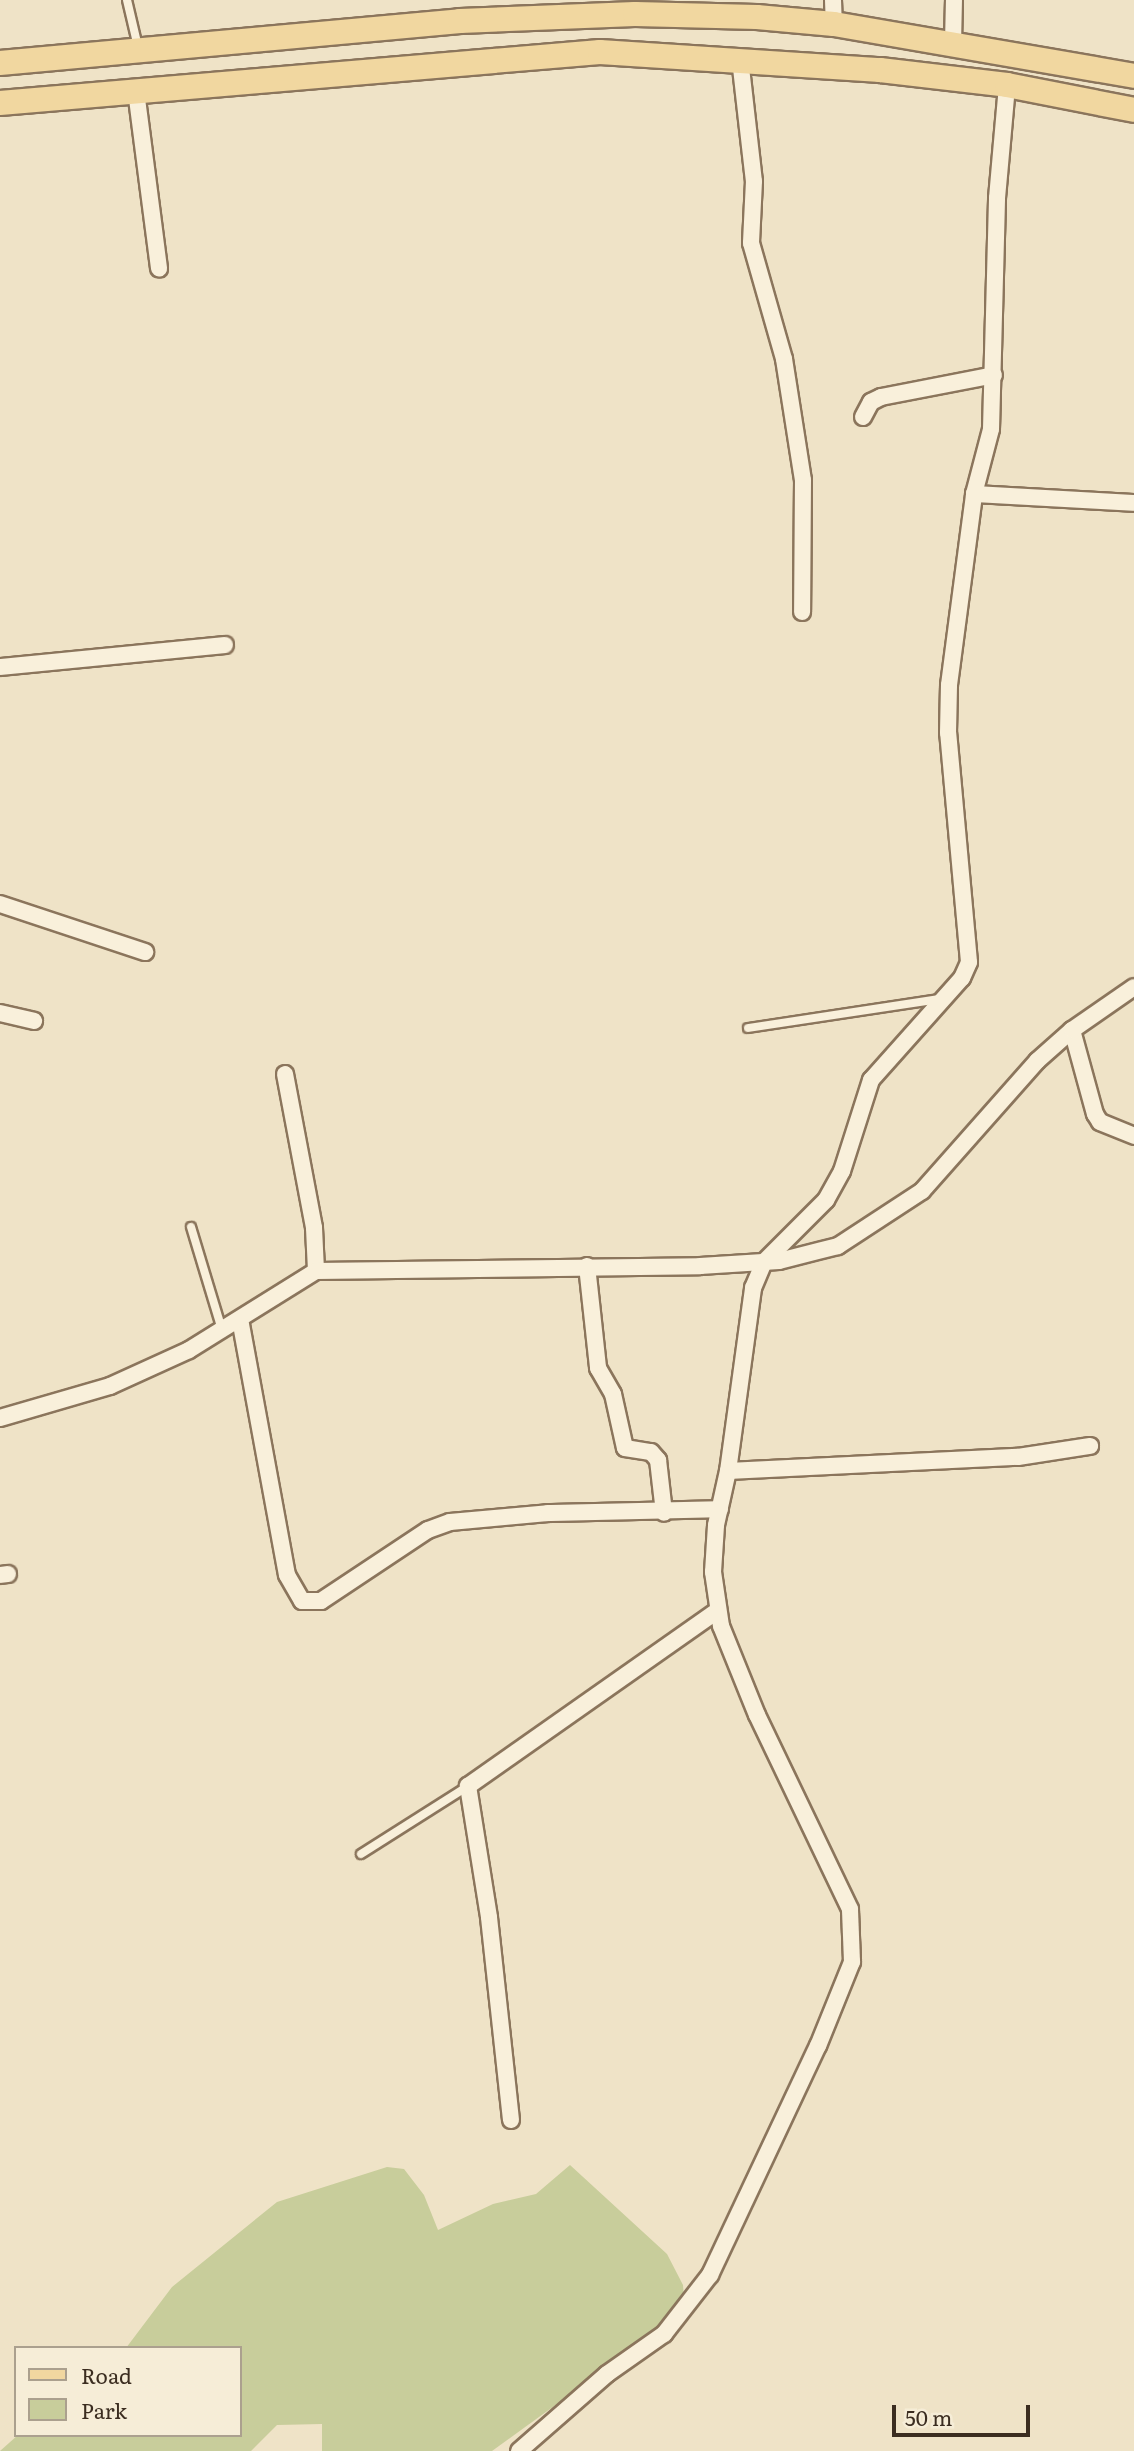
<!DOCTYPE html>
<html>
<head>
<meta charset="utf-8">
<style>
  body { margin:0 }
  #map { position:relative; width:1134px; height:2451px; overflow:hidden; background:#efe3c7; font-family:Literata,serif }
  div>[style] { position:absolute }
  .green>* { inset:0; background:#c8cd9b }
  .roads { filter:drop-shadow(2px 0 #8b755c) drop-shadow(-2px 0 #8b755c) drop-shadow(0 2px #8b755c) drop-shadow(0 -2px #8b755c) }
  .lane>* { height:8px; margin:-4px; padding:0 4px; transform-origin:4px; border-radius:4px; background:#f9f0db }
  .street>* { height:16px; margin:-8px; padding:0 8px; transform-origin:8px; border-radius:8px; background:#f9f0db }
  .primary>* { height:24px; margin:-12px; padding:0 12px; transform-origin:12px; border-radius:12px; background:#f1d7a0 }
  span { translate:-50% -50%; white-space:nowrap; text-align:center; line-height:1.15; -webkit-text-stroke:7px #f6edd7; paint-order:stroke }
  .legend { position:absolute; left:14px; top:2346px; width:228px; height:91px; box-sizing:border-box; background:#f6edd7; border:2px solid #aba08e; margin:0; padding:9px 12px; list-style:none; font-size:21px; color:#3b2d20 }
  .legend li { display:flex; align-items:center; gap:14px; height:35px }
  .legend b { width:35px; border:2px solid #aba08e }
  .scale { position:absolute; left:892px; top:2405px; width:138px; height:32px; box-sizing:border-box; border:4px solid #3b2d20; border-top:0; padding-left:9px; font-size:21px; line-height:24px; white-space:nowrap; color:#3b2d20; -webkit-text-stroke:5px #f6edd7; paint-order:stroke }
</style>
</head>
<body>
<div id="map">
  <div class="green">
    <div style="clip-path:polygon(570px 2165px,667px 2254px,683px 2285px,685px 2311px,492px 2451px,322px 2451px,322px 2424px,277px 2425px,251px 2451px,0 2451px,18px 2435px,240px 2435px,240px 2348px,126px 2348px,172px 2287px,277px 2202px,387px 2167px,404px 2169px,424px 2195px,438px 2230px,493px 2204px,536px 2194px)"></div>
  </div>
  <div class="roads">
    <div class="lane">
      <div style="left:127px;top:0;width:48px;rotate:76.8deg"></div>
      <div style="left:748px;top:1028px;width:193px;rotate:-8.6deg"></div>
      <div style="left:191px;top:1227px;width:108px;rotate:73.2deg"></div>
      <div style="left:361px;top:1854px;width:127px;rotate:-32.4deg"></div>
    </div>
    <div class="street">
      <div style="left:833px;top:0;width:24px;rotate:88deg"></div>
      <div style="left:953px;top:43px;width:43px;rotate:-88.7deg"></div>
      <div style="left:740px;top:59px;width:123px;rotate:83.5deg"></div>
      <div style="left:754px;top:181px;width:62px;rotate:92.8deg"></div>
      <div style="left:751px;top:243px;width:121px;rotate:74.1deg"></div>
      <div style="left:784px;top:359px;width:122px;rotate:81.1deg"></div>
      <div style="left:803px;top:480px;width:132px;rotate:90.4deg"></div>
      <div style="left:136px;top:91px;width:179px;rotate:82.6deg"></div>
      <div style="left:863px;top:417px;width:17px;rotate:-62deg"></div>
      <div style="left:871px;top:402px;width:11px;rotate:-27deg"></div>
      <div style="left:881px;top:397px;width:115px;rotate:-11deg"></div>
      <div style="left:974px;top:494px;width:160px;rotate:3.2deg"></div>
      <div style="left:0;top:667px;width:226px;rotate:-5.6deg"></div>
      <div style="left:0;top:904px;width:153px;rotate:18.3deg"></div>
      <div style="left:0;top:1013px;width:35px;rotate:13deg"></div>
      <div style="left:1072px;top:1030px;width:87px;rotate:74.7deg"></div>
      <div style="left:1095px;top:1114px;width:9px;rotate:58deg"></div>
      <div style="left:1100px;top:1122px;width:37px;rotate:22deg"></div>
      <div style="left:285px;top:1074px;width:157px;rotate:79.3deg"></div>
      <div style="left:314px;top:1228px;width:43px;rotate:87.3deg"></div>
      <div style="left:587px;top:1266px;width:103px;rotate:83.8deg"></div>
      <div style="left:598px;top:1368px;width:30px;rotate:60deg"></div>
      <div style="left:613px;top:1394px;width:55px;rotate:77.5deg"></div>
      <div style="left:625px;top:1448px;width:26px;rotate:9deg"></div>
      <div style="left:651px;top:1452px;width:11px;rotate:49deg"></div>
      <div style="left:658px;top:1460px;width:53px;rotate:83.5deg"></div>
      <div style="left:240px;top:1319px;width:260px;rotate:79.6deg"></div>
      <div style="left:287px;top:1575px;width:30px;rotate:60deg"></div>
      <div style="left:302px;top:1601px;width:19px"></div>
      <div style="left:321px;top:1601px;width:128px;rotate:-33.6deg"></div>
      <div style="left:428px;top:1530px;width:23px;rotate:-20deg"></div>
      <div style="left:450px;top:1522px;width:98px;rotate:-5.2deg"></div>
      <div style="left:548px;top:1513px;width:172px;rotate:-1.3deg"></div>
      <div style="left:0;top:1418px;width:115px;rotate:-16.2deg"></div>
      <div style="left:110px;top:1386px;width:87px;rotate:-24.5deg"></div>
      <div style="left:189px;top:1350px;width:150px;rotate:-31.9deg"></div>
      <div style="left:316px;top:1271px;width:384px;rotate:-0.7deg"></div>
      <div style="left:700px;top:1266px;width:79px;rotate:-3.6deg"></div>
      <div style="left:779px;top:1261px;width:61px;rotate:-14.3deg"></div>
      <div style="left:838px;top:1246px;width:100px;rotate:-33.2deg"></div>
      <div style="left:922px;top:1191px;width:174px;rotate:-48.5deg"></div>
      <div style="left:1037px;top:1061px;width:47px;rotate:-41.5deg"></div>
      <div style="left:1072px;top:1030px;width:75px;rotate:-34.7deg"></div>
      <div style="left:728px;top:1471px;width:290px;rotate:-2.8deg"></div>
      <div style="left:1018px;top:1457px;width:73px;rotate:-8.7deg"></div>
      <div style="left:0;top:1575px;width:8px;rotate:-7deg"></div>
      <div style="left:511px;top:2120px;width:204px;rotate:-96.2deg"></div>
      <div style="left:489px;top:1917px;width:133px;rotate:-99.1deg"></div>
      <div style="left:468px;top:1786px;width:304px;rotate:-35.1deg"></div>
      <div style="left:519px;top:2451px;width:117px;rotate:-41.2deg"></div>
      <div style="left:607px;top:2374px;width:70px;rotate:-35.1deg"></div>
      <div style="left:664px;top:2334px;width:75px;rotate:-52.1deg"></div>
      <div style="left:710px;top:2275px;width:253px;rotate:-64.8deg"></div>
      <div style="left:818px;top:2046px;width:91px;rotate:-68deg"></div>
      <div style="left:852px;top:1962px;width:53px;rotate:-92.2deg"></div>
      <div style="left:850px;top:1909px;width:215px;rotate:-115.6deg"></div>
      <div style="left:757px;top:1715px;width:96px;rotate:-112deg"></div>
      <div style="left:721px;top:1626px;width:55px;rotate:-98.4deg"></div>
      <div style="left:713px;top:1572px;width:47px;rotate:-86.3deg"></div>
      <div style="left:716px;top:1525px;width:55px;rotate:-77.5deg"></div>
      <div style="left:728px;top:1471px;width:185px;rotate:-82.2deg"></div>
      <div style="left:753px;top:1288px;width:28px;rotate:-67deg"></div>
      <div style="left:764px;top:1262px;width:88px;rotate:-45deg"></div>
      <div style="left:826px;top:1200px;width:33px;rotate:-61deg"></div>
      <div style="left:842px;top:1171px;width:96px;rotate:-72.3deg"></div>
      <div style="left:871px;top:1080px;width:137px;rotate:-48.3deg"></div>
      <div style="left:962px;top:978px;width:17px;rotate:-66deg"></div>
      <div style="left:969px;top:962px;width:230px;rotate:-95.2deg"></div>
      <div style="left:948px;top:733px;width:48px;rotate:-88.8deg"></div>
      <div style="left:949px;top:685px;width:193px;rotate:-82.5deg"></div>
      <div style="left:974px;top:494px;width:67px;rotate:-75.3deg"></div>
      <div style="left:991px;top:429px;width:231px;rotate:-88.5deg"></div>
      <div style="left:997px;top:198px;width:113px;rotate:-84.9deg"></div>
    </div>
    <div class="primary">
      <div style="left:0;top:63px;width:462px;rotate:-5.2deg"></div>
      <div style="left:460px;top:21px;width:175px;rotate:-2.3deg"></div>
      <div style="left:635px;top:14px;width:122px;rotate:1.4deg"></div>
      <div style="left:757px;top:17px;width:77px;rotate:5.2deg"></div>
      <div style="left:834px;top:24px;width:304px;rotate:9.8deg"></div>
      <div style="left:0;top:103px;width:602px;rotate:-4.86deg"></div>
      <div style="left:600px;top:52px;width:281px;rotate:3.7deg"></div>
      <div style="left:880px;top:70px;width:128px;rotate:6.7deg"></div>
      <div style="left:1007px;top:85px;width:129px;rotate:11.1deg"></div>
    </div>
  </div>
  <ul class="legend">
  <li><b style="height:9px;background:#f1d7a0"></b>Road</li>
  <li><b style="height:19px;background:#c8cd9b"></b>Park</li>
  </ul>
  <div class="scale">50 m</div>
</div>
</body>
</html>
